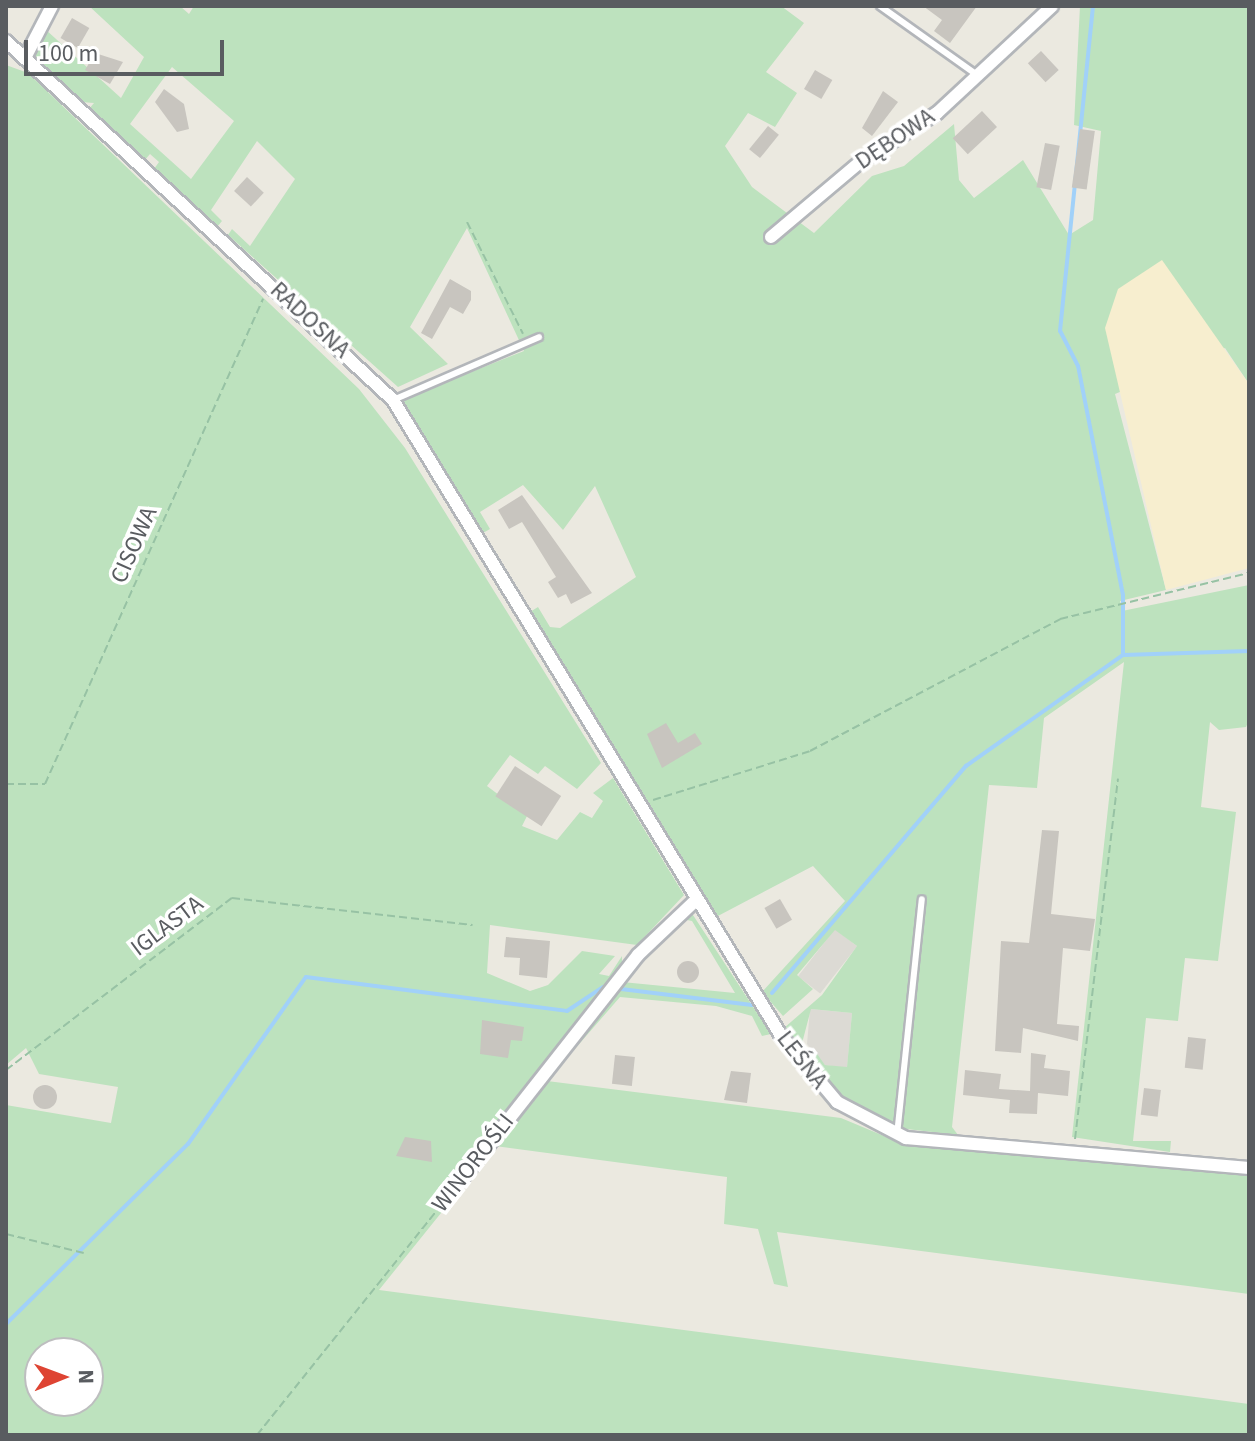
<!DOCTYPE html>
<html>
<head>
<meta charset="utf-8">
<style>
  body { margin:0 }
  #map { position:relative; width:1255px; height:1441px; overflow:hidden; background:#ebe9e0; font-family:"Source Sans 3",sans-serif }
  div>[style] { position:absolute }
  .industrial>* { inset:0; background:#dcdad4; transform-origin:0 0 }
  .green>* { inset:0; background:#bde2be }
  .sand>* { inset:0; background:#f7eecf }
  .stream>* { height:4px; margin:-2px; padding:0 2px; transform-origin:2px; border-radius:2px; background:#a1d1f9 }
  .building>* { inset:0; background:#c8c5bf; transform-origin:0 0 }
  .round { border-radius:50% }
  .path>* { height:2px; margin-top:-1px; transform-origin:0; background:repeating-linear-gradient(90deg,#97c2a4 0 8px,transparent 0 12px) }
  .roads { filter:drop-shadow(2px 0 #b3b6ba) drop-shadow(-2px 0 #b3b6ba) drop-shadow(0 2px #b3b6ba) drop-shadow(0 -2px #b3b6ba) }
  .lane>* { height:6px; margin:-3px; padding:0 3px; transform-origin:3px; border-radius:3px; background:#fff }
  .street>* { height:12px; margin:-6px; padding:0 6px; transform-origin:6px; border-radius:6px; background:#fff }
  span { translate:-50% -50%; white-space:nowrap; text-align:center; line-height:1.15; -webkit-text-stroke:7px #fff; paint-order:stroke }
  .street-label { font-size:24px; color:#595c60 }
  .frame { position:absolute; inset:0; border:8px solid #595c60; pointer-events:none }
  .north { position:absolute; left:24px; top:1337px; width:80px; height:80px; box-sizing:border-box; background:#fff; border:2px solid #bdbebf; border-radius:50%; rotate:89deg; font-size:22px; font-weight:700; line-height:32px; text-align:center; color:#595c60 }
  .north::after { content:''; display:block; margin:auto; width:28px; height:36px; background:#de4433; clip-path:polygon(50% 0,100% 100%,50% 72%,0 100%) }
  .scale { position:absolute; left:24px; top:40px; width:200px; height:36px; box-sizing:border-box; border:4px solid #595c60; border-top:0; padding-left:10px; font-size:24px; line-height:28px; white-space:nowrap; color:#595c60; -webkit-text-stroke:6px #fff; paint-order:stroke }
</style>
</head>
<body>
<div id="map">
  <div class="industrial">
    <div style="left:835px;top:929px;width:28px;height:60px;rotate:38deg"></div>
    <div style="clip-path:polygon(810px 1009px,852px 1013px,847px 1068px,825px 1065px,807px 1044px)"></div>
  </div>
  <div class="green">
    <div style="clip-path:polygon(evenodd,89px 6px,180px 6px,189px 14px,194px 6px,781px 6px,804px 23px,766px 72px,797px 93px,775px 127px,748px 113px,725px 146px,752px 187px,814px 233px,872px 176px,904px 166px,954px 124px,959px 180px,974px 198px,1023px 160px,1069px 235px,1093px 220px,1101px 131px,1074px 125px,1080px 6px,1249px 6px,1249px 384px,1225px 348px,1115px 394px,1166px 590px,1120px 601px,1122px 611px,1249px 585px,1249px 720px,1246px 727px,1219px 730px,1210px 722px,1201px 807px,1236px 812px,1218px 961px,1185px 958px,1178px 1021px,1146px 1018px,1133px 1141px,1171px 1141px,1170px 1152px,1072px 1137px,1124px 662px,1044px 718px,1037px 788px,989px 785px,952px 1127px,958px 1135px,898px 1128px,843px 1101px,807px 1062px,815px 1051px,825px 1065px,847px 1067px,852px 1013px,811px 1009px,800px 1051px,784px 1028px,822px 995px,857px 946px,835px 930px,797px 975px,813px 989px,783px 1016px,762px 992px,845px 901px,813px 866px,716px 917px,530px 612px,538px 607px,550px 627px,560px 628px,636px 577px,595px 486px,563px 530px,523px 485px,480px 512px,490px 529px,483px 533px,398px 401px,524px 351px,467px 228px,410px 327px,448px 364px,398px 387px,228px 235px,232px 229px,250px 246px,295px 179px,257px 141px,211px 210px,222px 221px,217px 227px,154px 169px,159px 162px,150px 154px,144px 161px,89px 109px,94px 103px,81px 102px,33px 56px,45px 29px,121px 98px,144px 57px,89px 6px,172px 67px,234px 121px,191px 179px,130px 124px,172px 67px)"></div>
    <div style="clip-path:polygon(evenodd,6px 65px,28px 73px,359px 389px,405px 448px,601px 763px,577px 789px,545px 766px,538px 774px,510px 755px,487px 786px,527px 816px,522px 826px,557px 840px,580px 812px,592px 818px,603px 801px,593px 793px,613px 778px,684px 895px,637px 945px,490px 925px,487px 973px,530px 991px,548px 985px,582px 951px,615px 956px,599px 974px,609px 976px,622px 956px,622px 982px,735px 993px,692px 921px,682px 919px,691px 912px,771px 1034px,762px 1036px,752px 1016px,716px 1006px,620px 997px,547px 1081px,841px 1118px,908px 1146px,1249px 1174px,1249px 1294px,777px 1232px,788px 1287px,774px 1284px,758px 1229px,724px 1224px,727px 1177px,495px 1146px,379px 1290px,1249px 1404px,1249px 1435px,6px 1435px,6px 1105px,111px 1123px,118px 1087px,39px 1074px,26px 1048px,6px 1065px,6px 65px,40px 1353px,88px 1353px,88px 1401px,40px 1401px,40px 1353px)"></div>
  </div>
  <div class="sand">
    <div style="clip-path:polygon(1162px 260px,1249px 384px,1249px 568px,1166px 590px,1105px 328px,1118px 289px)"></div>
  </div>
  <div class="stream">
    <div style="left:1123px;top:655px;width:126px;rotate:-1.8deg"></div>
    <div style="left:621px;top:989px;width:132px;rotate:7deg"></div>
    <div style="left:772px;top:993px;width:299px;rotate:-49.5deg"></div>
    <div style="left:966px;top:766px;width:192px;rotate:-35.3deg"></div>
    <div style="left:1123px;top:655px;width:60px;rotate:-90deg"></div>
    <div style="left:1123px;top:595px;width:233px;rotate:-101.1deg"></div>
    <div style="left:1078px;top:366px;width:39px;rotate:-117deg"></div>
    <div style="left:1060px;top:331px;width:327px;rotate:-84.2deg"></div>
    <div style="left:6px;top:1324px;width:256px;rotate:-44.7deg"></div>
    <div style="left:188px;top:1144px;width:204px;rotate:-54.8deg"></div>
    <div style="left:306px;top:977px;width:263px;rotate:7.4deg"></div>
    <div style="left:567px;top:1011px;width:43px;rotate:-33.7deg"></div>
  </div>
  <div class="building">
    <div style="clip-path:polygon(923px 6px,977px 6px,950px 43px,934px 31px,942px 20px)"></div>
    <div style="left:72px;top:18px;width:20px;height:23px;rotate:30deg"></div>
    <div style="left:1041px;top:51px;width:26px;height:18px;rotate:47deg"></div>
    <div style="clip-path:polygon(95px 53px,123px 62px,110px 84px,85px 70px)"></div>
    <div style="left:815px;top:70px;width:20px;height:22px;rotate:30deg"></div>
    <div style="clip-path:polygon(164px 89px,184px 104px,189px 129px,177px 132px,155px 102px)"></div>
    <div style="clip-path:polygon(883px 91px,898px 102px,872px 136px,862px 128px)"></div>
    <div style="left:982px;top:111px;width:22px;height:40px;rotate:47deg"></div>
    <div style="left:768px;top:126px;width:14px;height:30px;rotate:39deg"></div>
    <div style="left:1080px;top:129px;width:15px;height:59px;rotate:8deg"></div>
    <div style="left:1045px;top:143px;width:15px;height:45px;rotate:11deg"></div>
    <div style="left:247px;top:177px;width:23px;height:19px;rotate:43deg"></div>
    <div style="clip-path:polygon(450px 279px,471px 291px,471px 300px,463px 314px,450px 307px,432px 339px,421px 333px)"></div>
    <div style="clip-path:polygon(522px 495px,592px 593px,571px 604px,566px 594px,558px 598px,548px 582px,556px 577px,522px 522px,509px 529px,498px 510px)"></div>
    <div style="clip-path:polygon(666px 723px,678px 743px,695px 733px,702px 744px,662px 768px,647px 734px)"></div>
    <div style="left:515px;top:766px;width:55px;height:36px;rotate:33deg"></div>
    <div style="clip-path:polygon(1042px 830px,1059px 831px,1051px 914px,1095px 919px,1090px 951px,1063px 948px,1057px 1024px,1079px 1026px,1078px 1041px,1023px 1028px,1021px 1053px,995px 1051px,1001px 941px,1029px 943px)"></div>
    <div style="left:780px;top:899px;width:24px;height:18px;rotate:60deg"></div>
    <div style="clip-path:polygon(506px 937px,550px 941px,547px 978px,519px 975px,520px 958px,504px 957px)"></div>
    <div class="round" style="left:677px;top:961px;width:22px;height:22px"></div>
    <div style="clip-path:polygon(482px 1020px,524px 1027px,522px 1041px,511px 1040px,508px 1058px,480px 1054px)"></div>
    <div style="left:1188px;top:1037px;width:18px;height:31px;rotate:6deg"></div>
    <div style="clip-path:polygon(1031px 1053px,1046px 1055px,1044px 1068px,1070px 1071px,1068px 1096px,1038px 1093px,1037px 1114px,1009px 1113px,1010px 1100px,963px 1095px,965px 1070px,1001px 1074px,999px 1089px,1030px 1091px)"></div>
    <div style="left:615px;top:1055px;width:20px;height:29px;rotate:6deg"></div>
    <div style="clip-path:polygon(731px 1071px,751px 1073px,747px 1103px,724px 1100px)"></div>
    <div class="round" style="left:33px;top:1085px;width:24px;height:24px"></div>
    <div style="left:1144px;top:1088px;width:17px;height:27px;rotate:7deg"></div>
    <div style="clip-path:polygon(405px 1137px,431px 1141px,432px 1162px,396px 1156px)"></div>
  </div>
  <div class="path">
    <div style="left:467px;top:222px;width:125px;rotate:63.4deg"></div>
    <div style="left:6px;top:784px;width:39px"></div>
    <div style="left:45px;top:784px;width:532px;rotate:-65.8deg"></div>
    <div style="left:653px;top:800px;width:164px;rotate:-17.3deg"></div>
    <div style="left:810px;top:751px;width:283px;rotate:-27.8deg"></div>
    <div style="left:1060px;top:619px;width:195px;rotate:-13.7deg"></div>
    <div style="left:6px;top:1070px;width:284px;rotate:-37.3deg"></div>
    <div style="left:232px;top:898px;width:242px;rotate:6.4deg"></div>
    <div style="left:1075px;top:1139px;width:363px;rotate:-83.2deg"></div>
    <div style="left:6px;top:1234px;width:80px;rotate:13.7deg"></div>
    <div style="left:257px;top:1435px;width:314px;rotate:-51.3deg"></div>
  </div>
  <div class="roads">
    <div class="lane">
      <div style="left:880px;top:6px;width:114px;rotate:35.4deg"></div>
      <div style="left:393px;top:400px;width:159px;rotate:-23.3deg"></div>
      <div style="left:897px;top:1135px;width:237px;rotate:-84deg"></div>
    </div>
    <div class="street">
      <div style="left:6px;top:41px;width:528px;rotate:42.85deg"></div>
      <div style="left:393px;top:400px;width:743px;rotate:58.6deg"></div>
      <div style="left:780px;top:1034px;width:89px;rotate:50deg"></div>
      <div style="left:837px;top:1102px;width:78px;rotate:27.6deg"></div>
      <div style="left:906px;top:1138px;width:344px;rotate:5deg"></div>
      <div style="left:25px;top:58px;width:59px;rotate:-62.6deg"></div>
      <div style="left:771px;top:237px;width:116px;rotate:-40.1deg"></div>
      <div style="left:860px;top:162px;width:91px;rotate:-32.5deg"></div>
      <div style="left:937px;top:113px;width:157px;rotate:-42.9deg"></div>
      <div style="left:461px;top:1180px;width:286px;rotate:-51.8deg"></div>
      <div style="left:638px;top:955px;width:81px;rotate:-43.5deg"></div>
    </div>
  </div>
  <div class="street-label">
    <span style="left:895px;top:139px;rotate:-34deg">DĘBOWA</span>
    <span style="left:310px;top:320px;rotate:43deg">RADOSNA</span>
    <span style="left:134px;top:545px;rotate:-66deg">CISOWA</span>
    <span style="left:167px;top:926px;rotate:-37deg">IGLASTA</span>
    <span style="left:802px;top:1060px;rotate:52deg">LEŚNA</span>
    <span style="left:473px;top:1163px;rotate:-52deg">WINOROŚLI</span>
  </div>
  <div class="frame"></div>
  <div class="north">N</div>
  <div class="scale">100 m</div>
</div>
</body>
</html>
